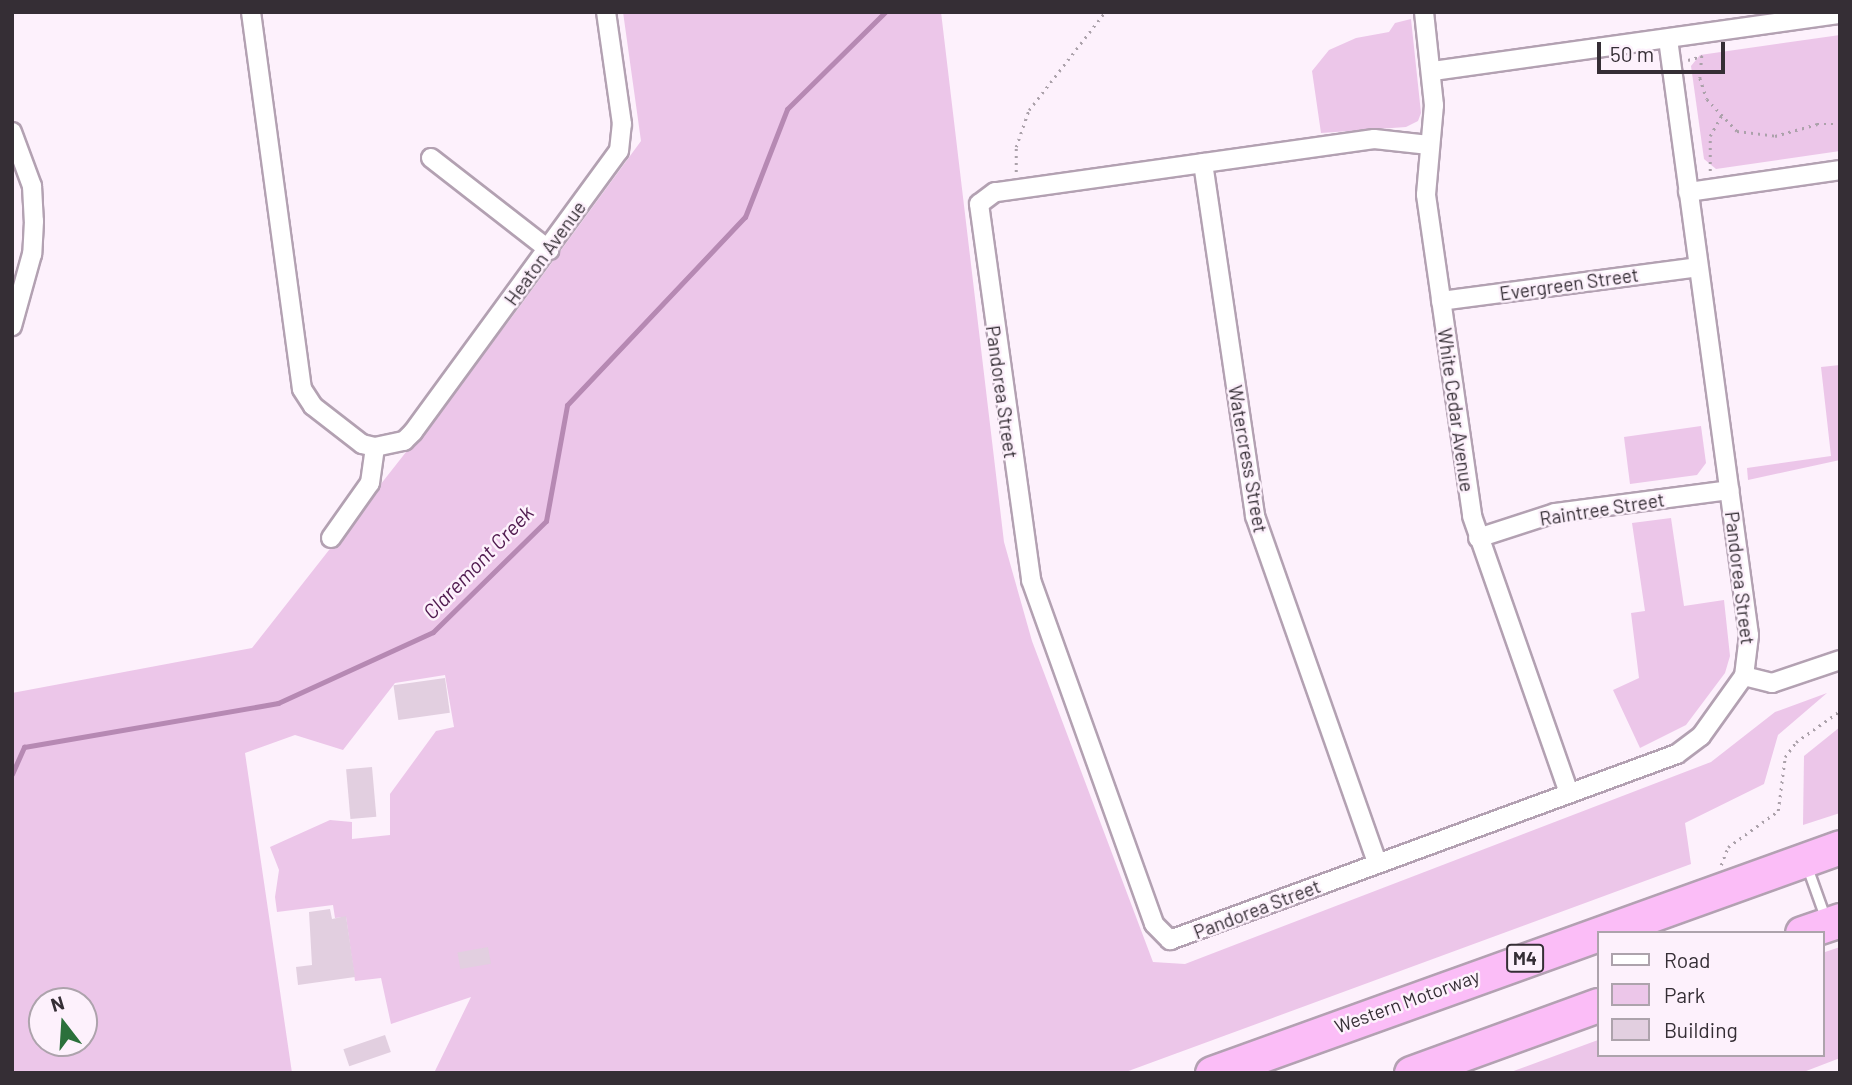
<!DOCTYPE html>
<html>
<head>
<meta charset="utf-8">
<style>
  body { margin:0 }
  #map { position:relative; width:1852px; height:1085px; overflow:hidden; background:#fdf1fc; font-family:Barlow,sans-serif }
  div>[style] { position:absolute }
  .green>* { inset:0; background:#ecc6e9 }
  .stream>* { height:5px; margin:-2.5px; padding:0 2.5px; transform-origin:2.5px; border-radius:2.5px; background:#b689b3 }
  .building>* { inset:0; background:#e2cfe0; transform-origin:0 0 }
  .path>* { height:2.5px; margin-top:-1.25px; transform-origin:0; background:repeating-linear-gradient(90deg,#aba1aa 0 2px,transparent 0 7px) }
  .roads { filter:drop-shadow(2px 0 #b3a1b2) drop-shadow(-2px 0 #b3a1b2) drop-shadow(0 2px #b3a1b2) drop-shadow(0 -2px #b3a1b2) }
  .service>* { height:9px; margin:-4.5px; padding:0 4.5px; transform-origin:4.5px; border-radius:4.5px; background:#fff }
  .minor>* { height:18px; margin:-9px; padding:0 9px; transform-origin:9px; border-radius:9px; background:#fff }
  .motorway>* { height:33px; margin:-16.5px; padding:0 16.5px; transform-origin:16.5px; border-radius:16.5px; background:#fbbdf7 }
  span { translate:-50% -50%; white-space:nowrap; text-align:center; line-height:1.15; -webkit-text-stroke:5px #fdf1fc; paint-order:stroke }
  .shield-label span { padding:2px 5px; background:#fdf1fc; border:2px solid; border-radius:5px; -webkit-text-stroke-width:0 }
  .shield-label { font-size:18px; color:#352e35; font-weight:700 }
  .street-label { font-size:19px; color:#352e35 }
  .water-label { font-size:21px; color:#4f194e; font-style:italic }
  .frame { position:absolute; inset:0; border:14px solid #352e35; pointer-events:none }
  .legend { position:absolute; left:1597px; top:931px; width:228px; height:126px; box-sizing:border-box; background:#fdf1fc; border:2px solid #ada3ac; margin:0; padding:9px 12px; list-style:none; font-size:21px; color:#352e35 }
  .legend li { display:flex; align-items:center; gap:14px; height:35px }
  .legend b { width:35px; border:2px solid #ada3ac }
  .north { position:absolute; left:28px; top:987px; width:70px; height:70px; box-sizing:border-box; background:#fdf1fc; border:2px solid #ada3ac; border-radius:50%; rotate:343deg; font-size:19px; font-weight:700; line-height:28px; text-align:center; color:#352e35 }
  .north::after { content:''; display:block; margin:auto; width:24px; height:32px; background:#2b703b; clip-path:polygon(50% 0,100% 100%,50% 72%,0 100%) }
  .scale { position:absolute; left:1597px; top:42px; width:128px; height:32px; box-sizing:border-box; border:4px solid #352e35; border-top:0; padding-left:9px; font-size:21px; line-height:24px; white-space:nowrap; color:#352e35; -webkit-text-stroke:5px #fdf1fc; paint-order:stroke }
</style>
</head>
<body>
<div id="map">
  <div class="green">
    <div style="clip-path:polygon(evenodd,623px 12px,941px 12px,1004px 542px,1032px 641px,1153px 962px,1185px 964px,1711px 762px,1775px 712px,1827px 693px,1778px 735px,1764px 784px,1685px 823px,1691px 864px,1123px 1073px,434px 1073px,471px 997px,391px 1024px,381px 978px,355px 981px,346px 917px,335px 918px,333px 905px,277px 912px,275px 897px,279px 870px,270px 847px,330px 820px,352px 822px,352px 839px,390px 835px,390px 794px,436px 731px,454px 727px,445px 675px,395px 683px,343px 750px,295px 735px,245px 753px,292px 1073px,12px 1073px,12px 693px,252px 648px,509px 321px,641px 141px,623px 12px,42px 1001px,84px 1001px,84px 1043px,42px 1043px,42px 1001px)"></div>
    <div style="clip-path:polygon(1411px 19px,1421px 113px,1418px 121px,1406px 127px,1321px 133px,1312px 71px,1329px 50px,1356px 38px,1389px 32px,1395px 23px)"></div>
    <div style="clip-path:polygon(1840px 35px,1840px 151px,1716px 169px,1704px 159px,1691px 66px,1700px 55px)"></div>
    <div style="clip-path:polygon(1840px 365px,1840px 460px,1748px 480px,1747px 468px,1831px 456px,1821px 367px)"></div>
    <div style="clip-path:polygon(1701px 426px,1706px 463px,1697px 475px,1630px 484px,1624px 437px)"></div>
    <div style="clip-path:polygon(1671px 518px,1684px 606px,1724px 600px,1730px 656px,1725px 673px,1686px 725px,1640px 748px,1613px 690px,1639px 678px,1631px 613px,1645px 611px,1632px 523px)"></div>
    <div style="clip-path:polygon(1840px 727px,1840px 813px,1803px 825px,1804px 756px)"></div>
    <div style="clip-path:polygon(1840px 947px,1840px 1058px,1801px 1073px,1508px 1073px,1598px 1040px,1598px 1055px,1822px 1055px,1822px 953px)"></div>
  </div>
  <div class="stream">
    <div style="left:12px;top:774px;width:30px;rotate:-66deg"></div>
    <div style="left:24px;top:747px;width:258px;rotate:-9.8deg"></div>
    <div style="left:278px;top:703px;width:170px;rotate:-24.6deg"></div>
    <div style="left:433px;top:632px;width:158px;rotate:-44.5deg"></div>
    <div style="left:546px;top:521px;width:118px;rotate:-79.7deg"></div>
    <div style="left:567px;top:405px;width:259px;rotate:-46.6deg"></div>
    <div style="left:745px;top:217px;width:116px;rotate:-68.7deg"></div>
    <div style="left:787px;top:109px;width:138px;rotate:-44.7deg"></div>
  </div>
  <div class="building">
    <div style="left:445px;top:678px;width:35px;height:52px;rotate:82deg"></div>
    <div style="left:372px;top:767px;width:50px;height:26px;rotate:85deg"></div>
    <div style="clip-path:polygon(330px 909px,332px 919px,346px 916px,355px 977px,298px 985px,296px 967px,312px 965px,309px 912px)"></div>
    <div style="left:488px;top:947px;width:17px;height:31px;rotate:80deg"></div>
    <div style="left:385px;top:1035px;width:18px;height:44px;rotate:71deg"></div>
  </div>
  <div class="path">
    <div style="left:1688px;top:60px;width:15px;rotate:-16deg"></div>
    <div style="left:1702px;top:56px;width:22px;rotate:95deg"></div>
    <div style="left:1700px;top:78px;width:22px;rotate:72deg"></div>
    <div style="left:1707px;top:99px;width:44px;rotate:46.8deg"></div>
    <div style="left:1737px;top:131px;width:38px;rotate:7deg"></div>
    <div style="left:1775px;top:136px;width:44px;rotate:-15.9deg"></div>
    <div style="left:1817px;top:124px;width:23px"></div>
    <div style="left:1710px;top:171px;width:35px;rotate:-90deg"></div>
    <div style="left:1710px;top:136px;width:23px;rotate:-61deg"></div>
    <div style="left:1016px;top:172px;width:25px;rotate:-90deg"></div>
    <div style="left:1016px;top:147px;width:39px;rotate:-71deg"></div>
    <div style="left:1029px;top:110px;width:124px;rotate:-52.2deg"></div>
    <div style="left:1721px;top:865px;width:19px;rotate:-69deg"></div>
    <div style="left:1728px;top:847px;width:62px;rotate:-35.8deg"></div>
    <div style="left:1778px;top:811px;width:54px;rotate:-82.6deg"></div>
    <div style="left:1785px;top:757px;width:19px;rotate:-54deg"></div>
    <div style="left:1796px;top:742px;width:54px;rotate:-35.2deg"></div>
    <div style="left:1832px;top:1073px;width:9px;rotate:-21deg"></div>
  </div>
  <div class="roads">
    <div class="service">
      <div style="left:1806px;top:864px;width:56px;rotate:70.3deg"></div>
    </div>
    <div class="minor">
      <div style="left:251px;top:12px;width:380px;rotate:82.3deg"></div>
      <div style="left:302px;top:389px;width:20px;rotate:57deg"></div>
      <div style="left:313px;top:406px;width:62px;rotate:37.8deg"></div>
      <div style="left:362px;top:444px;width:13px;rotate:13deg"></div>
      <div style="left:375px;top:447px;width:30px;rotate:-12deg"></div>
      <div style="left:404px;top:441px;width:13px;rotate:-45deg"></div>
      <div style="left:413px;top:432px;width:348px;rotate:-53.8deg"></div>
      <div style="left:619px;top:151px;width:27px;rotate:-84deg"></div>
      <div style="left:622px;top:124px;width:113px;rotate:-98.1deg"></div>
      <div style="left:1424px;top:12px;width:94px;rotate:83.9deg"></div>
      <div style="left:1434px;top:105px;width:90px;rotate:95.1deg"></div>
      <div style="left:1426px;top:195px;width:324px;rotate:81.8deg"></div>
      <div style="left:1472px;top:516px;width:293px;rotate:70.7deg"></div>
      <div style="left:1433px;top:71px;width:411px;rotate:-8deg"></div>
      <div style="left:12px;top:132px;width:58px;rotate:69.7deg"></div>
      <div style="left:32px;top:186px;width:35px;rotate:87deg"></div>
      <div style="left:34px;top:221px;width:33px;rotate:93deg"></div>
      <div style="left:32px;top:254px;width:75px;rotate:105.5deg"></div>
      <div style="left:1429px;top:145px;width:55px;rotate:-173.8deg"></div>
      <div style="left:1374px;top:139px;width:383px;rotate:172deg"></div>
      <div style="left:995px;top:192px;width:20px;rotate:143deg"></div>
      <div style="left:979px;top:204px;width:380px;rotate:82.1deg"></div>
      <div style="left:1031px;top:580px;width:365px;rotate:70.3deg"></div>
      <div style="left:1154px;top:924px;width:23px;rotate:45deg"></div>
      <div style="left:1170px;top:940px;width:540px;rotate:-20.15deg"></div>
      <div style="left:1677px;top:754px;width:30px;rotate:-37deg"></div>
      <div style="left:1701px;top:736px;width:74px;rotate:-54.4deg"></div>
      <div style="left:1744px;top:676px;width:41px;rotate:-83deg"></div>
      <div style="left:1749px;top:635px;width:601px;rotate:-97.74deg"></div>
      <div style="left:431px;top:158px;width:150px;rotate:37.9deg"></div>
      <div style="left:1203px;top:163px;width:357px;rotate:81.6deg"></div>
      <div style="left:1255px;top:516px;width:368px;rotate:70.6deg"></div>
      <div style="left:1688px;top:192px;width:154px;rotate:-8.2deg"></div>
      <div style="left:1441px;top:301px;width:259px;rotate:-7.5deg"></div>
      <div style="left:331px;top:538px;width:67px;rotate:-54.7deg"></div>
      <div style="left:370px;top:483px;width:36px;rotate:-82deg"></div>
      <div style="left:1478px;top:538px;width:81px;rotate:-18deg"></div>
      <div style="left:1555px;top:513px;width:176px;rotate:-7.5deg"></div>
      <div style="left:1744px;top:676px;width:29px;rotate:14deg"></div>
      <div style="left:1772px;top:683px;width:72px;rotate:-18.7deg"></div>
    </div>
    <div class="motorway">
      <div style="left:1802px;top:933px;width:40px;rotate:-18.9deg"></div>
      <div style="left:1212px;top:1073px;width:667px;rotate:-19.79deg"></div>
      <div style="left:1411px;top:1073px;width:199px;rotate:-20deg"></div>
    </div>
  </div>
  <div class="shield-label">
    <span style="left:1525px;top:958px">M4</span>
  </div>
  <div class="street-label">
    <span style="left:545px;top:253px;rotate:-54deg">Heaton Avenue</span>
    <span style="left:1569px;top:284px;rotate:-8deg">Evergreen Street</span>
    <span style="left:1002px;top:392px;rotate:82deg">Pandorea Street</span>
    <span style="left:1456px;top:410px;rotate:82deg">White Cedar Avenue</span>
    <span style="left:1248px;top:459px;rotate:80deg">Watercress Street</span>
    <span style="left:1602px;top:509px;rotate:-9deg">Raintree Street</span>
    <span style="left:1740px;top:578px;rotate:83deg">Pandorea Street</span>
    <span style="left:1257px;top:909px;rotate:-21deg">Pandorea Street</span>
    <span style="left:1407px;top:1001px;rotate:-20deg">Western Motorway</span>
  </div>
  <div class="water-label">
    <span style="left:478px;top:562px;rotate:-46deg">Claremont Creek</span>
  </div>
  <div class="frame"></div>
  <ul class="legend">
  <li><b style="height:9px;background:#fff"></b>Road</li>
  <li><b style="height:19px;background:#ecc6e9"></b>Park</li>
  <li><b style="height:19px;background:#e2cfe0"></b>Building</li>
  </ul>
  <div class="north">N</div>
  <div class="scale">50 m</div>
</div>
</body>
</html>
